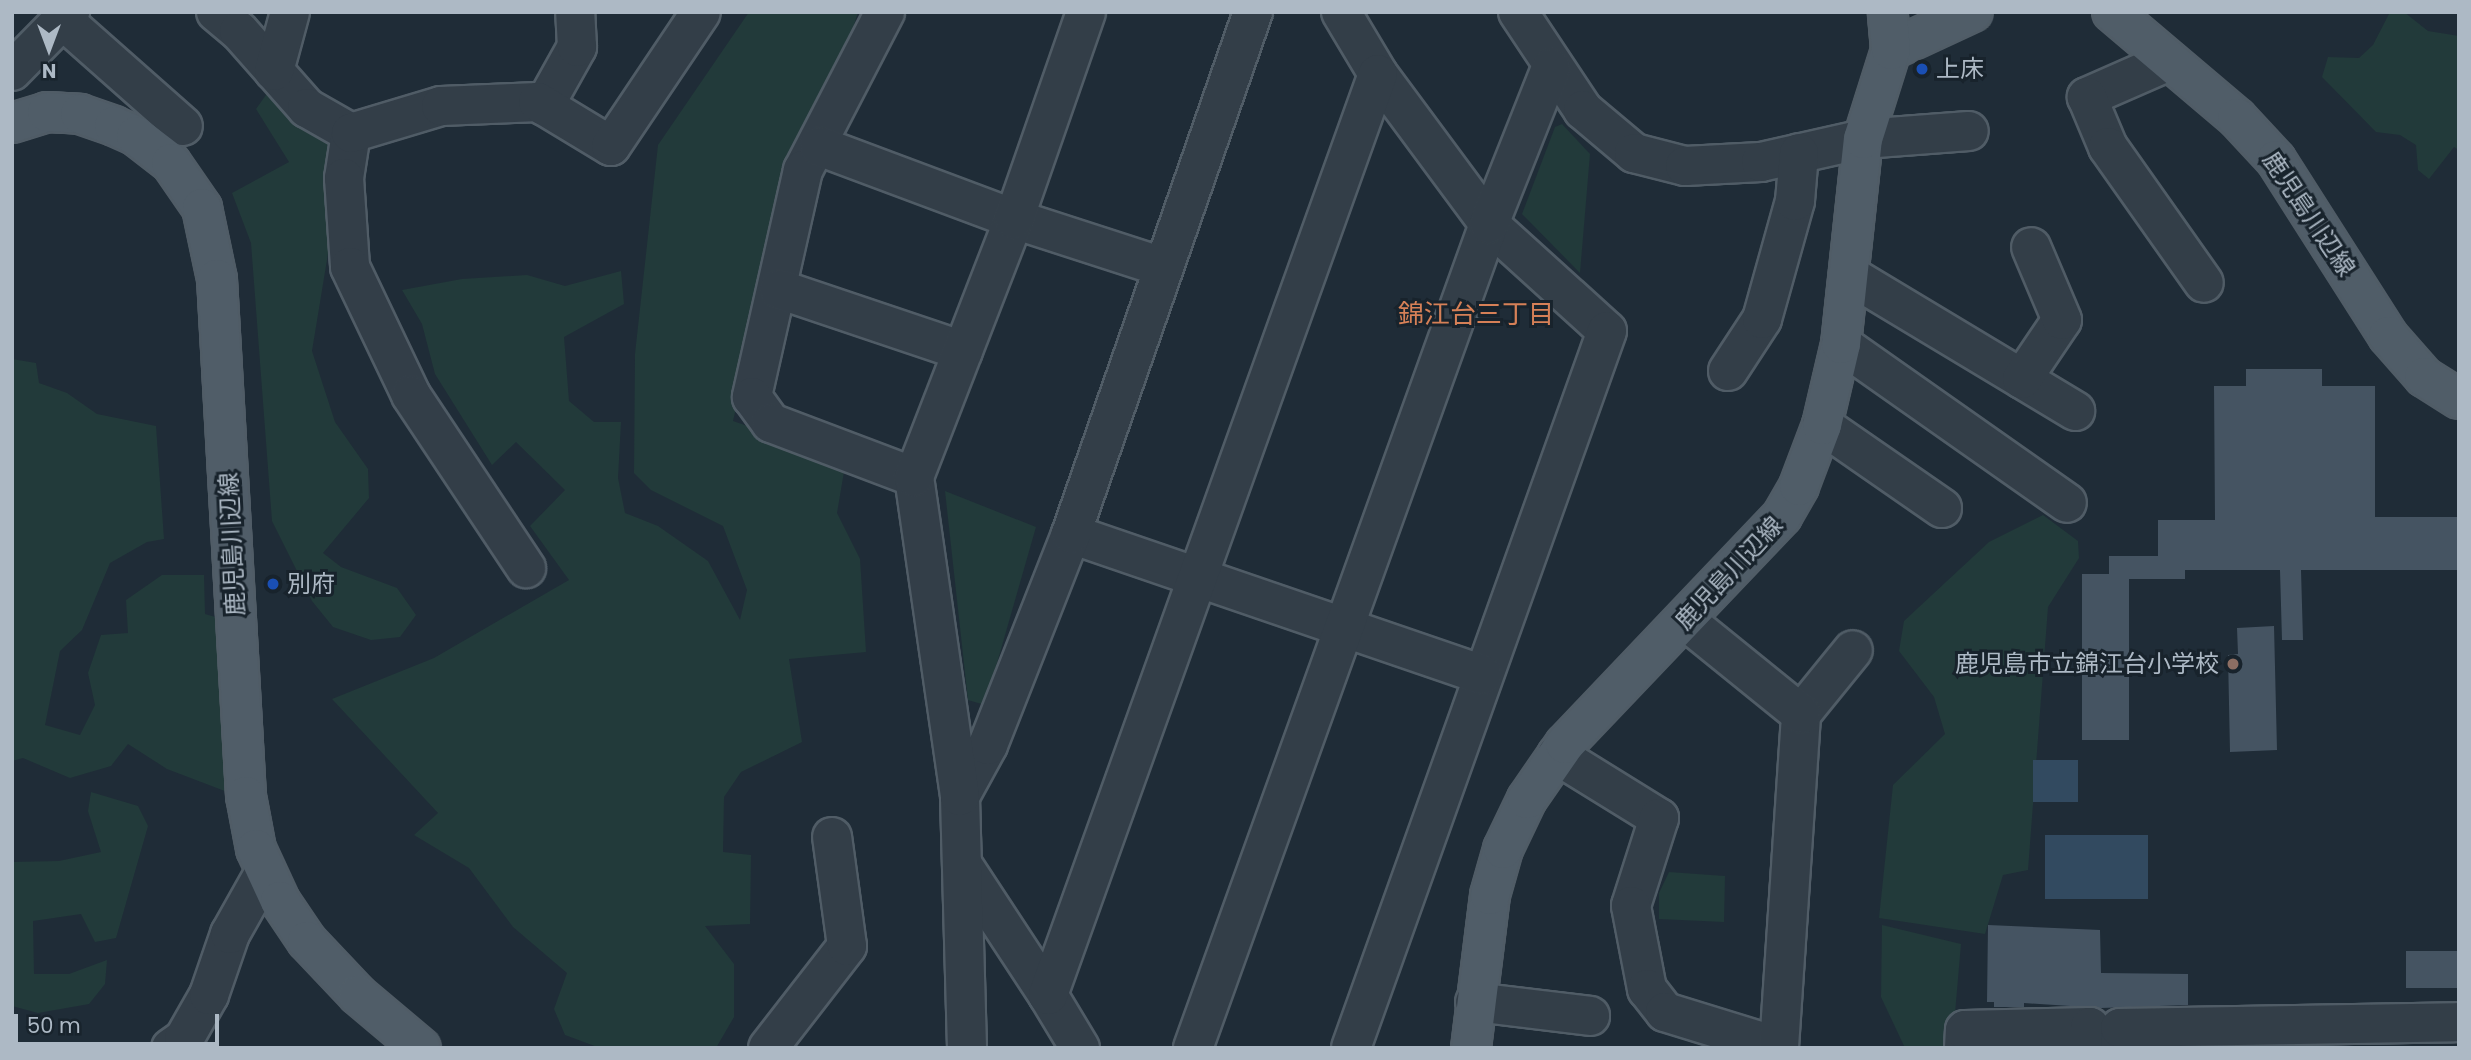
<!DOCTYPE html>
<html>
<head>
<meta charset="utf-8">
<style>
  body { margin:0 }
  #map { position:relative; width:2471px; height:1060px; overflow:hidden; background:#1f2c37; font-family:Poppins,"Noto Sans JP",sans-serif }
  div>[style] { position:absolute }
  .green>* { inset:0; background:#223a3a }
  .water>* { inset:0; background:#324a60; transform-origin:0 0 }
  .building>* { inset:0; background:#455462; transform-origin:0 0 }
  .roads { filter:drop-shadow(2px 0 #505c66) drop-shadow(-2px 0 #505c66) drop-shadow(0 2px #505c66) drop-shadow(0 -2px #505c66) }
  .minor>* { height:38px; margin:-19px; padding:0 19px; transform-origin:19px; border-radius:19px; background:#333e48 }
  .major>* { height:38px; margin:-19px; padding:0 19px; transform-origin:19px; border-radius:19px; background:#505d68 }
  .dots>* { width:19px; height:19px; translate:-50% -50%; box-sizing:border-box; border:4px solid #18232c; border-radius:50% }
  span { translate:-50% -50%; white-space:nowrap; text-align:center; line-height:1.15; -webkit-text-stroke:6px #18232c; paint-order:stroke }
  .poi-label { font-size:24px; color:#adb9c5 }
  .left { translate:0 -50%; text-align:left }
  .right { translate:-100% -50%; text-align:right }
  .street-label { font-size:24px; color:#adb9c5 }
  .neighbourhood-label { font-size:26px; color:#d68057 }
  .frame { position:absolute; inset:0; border:14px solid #adb9c5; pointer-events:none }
  .north { position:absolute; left:14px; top:14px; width:70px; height:70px; -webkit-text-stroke:5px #18232c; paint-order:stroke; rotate:180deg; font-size:19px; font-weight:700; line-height:28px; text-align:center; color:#adb9c5 }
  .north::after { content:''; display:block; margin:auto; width:24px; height:32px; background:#adb9c5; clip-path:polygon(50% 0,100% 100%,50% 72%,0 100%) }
  .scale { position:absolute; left:14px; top:1014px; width:205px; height:32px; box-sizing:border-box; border:4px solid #adb9c5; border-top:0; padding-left:9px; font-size:21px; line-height:24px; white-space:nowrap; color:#adb9c5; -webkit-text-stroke:5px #18232c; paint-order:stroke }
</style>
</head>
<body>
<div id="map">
  <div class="green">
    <div style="clip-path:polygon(749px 12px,858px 12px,835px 85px,792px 170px,733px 421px,846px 460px,837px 513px,860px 559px,866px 652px,789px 659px,802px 742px,741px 772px,724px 797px,723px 852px,751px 855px,750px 924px,705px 926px,734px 964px,734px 1017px,716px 1048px,600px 1048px,565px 1035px,554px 1009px,567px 973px,513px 927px,469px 868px,414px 835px,438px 813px,332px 699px,434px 658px,569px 580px,530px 526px,565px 490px,516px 442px,492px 465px,435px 374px,422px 324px,402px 290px,462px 279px,527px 275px,565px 286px,621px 271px,624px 304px,564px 337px,569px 401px,594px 422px,621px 422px,618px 478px,625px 513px,658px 526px,708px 561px,740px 620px,747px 590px,723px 526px,651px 490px,634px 473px,635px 354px,658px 145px)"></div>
    <div style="clip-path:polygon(2390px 12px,2404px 12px,2428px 31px,2459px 36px,2459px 150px,2454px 147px,2429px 179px,2418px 170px,2416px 145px,2400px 135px,2376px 132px,2322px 77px,2328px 57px,2359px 58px,2373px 45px)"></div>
    <div style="clip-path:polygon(283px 71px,333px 122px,336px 205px,312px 351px,335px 422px,368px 469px,369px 498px,323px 553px,341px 567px,397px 588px,416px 615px,400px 637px,371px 640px,333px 627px,312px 601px,272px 521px,251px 243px,232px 193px,289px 162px,256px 109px)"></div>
    <div style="clip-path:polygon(1562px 124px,1590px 154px,1580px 273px,1522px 214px,1555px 127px)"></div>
    <div style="clip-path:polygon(12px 359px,36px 363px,39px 383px,67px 393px,97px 414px,156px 426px,164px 539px,147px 542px,110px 563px,82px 630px,60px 651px,45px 725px,80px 735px,95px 705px,88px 673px,101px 635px,128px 633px,126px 600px,162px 575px,204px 575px,205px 614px,219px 618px,230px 793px,167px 769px,128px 744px,111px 766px,70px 778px,23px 758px,12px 761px)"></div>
    <div style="clip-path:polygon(945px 491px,1036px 527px,985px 705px,968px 700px)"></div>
    <div style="clip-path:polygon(2043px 515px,2078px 541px,2079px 558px,2048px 607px,2028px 870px,2003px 875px,1985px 934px,1879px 918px,1893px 785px,1945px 734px,1934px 697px,1899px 651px,1904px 621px,1989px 542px)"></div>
    <div style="clip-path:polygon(91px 792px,138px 806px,148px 826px,116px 938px,95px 942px,81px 914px,33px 921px,34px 974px,69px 974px,107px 960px,105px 984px,89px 1004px,38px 1013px,12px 1006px,12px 862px,59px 861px,101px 852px,88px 811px)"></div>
    <div style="clip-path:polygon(1669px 872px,1725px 876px,1724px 922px,1659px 919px,1659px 893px)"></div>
    <div style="clip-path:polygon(1882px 925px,1961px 944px,1952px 1048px,1905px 1048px,1881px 997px)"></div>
  </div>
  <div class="water">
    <div style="left:2033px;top:760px;width:45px;height:42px"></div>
    <div style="left:2045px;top:835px;width:103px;height:64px"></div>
  </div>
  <div class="building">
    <div style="clip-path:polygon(2246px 369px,2322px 369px,2322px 386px,2375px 386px,2375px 517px,2459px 517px,2459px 570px,2301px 570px,2303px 640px,2282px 640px,2280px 570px,2185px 570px,2185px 579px,2129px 579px,2129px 740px,2082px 740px,2082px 574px,2109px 574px,2109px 556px,2158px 556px,2158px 520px,2215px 520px,2214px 386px,2246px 386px)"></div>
    <div style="clip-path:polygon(2274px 626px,2277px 750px,2230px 752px,2228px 655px,2238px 654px,2237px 628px)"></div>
    <div style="clip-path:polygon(1988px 925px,2100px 930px,2101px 973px,2188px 974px,2188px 1005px,2101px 1008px,2024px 1003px,2024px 1007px,1994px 1007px,1994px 1002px,1987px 1002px)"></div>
    <div style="left:2406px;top:951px;width:53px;height:37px"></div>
  </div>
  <div class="roads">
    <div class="minor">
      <div style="left:216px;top:12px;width:30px;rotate:40deg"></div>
      <div style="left:239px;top:31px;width:103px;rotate:48.6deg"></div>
      <div style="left:307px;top:108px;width:51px;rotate:29.6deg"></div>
      <div style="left:351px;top:133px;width:46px;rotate:98.8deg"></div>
      <div style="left:344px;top:178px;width:89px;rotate:86.1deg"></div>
      <div style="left:350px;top:267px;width:142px;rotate:64.5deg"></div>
      <div style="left:411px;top:395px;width:208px;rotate:56.4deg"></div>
      <div style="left:885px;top:12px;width:178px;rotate:117.4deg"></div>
      <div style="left:803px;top:170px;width:233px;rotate:102.7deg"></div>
      <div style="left:752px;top:397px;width:32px;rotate:54deg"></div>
      <div style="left:771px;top:423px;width:153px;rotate:20.7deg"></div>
      <div style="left:1341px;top:12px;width:72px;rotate:59.2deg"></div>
      <div style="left:1378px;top:74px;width:187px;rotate:53.5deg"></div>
      <div style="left:1489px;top:224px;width:159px;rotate:42.2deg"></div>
      <div style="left:1607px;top:331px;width:761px;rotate:109.65deg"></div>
      <div style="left:1518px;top:12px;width:118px;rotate:56.4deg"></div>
      <div style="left:1583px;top:110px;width:67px;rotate:40.1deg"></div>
      <div style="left:1634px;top:153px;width:53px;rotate:14.3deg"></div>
      <div style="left:1685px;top:166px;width:76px;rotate:-3deg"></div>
      <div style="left:1761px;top:162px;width:105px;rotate:-12.7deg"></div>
      <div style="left:1863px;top:139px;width:106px;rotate:-4.3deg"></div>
      <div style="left:63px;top:20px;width:160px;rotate:41.5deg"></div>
      <div style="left:2169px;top:61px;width:90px;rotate:156.3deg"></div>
      <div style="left:2087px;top:97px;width:54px;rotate:67.2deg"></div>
      <div style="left:2108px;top:147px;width:166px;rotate:54.8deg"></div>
      <div style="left:12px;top:71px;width:83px;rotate:-45.5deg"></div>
      <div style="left:274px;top:71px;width:61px;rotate:-74.8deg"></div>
      <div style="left:544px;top:106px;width:68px;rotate:-60.8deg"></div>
      <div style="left:577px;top:47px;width:35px;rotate:-93deg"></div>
      <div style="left:351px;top:133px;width:94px;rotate:-16.7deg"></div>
      <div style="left:441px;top:106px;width:97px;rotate:-2.4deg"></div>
      <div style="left:538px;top:102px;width:85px;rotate:31.1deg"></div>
      <div style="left:611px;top:146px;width:161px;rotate:-56.1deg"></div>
      <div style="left:819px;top:146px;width:208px;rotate:20.5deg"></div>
      <div style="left:1014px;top:219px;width:157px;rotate:17.9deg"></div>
      <div style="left:1849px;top:275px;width:264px;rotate:31deg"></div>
      <div style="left:779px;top:289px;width:194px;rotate:18.6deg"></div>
      <div style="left:1841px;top:344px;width:276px;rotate:35.1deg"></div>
      <div style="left:1728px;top:371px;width:62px;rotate:-56.8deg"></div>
      <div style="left:1762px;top:319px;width:123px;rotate:-74.4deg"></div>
      <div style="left:1795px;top:201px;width:48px;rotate:-85.2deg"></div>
      <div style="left:2022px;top:379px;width:71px;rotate:-55.9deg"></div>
      <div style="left:2062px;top:320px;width:79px;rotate:-113deg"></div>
      <div style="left:1822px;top:425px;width:146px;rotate:34.7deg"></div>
      <div style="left:1071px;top:534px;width:435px;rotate:18.9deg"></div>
      <div style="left:1801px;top:714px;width:82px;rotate:-50.9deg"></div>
      <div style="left:1557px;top:755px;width:120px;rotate:31.7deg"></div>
      <div style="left:1659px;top:818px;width:92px;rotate:107.7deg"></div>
      <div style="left:1631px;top:906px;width:85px;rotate:79.1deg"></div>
      <div style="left:1647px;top:989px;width:29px;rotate:52deg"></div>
      <div style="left:1665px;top:1012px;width:119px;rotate:17.1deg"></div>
      <div style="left:1779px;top:1047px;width:334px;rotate:-86.2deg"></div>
      <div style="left:1801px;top:714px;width:149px;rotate:-141deg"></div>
      <div style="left:960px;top:796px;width:58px;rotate:-61.2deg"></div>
      <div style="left:988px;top:745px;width:227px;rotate:-68.5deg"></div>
      <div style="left:1071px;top:534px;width:553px;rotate:-70.78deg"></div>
      <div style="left:962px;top:864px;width:157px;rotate:56.7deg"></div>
      <div style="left:1475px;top:1002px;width:116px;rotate:6.9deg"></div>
      <div style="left:171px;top:1048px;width:16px;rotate:-35deg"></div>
      <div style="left:184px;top:1039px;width:51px;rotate:-60.4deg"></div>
      <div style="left:209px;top:995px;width:65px;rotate:-71deg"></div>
      <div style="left:230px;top:934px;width:71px;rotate:-60.6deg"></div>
      <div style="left:768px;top:1048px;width:129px;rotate:-52.2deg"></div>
      <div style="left:847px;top:946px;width:110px;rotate:-97.8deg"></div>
      <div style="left:967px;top:1048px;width:252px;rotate:-91.6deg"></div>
      <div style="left:960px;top:796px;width:322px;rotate:-98.2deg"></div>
      <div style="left:914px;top:477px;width:277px;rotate:-68.8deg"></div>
      <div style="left:1014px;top:219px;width:219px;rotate:-70.8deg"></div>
      <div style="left:1080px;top:1048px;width:62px;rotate:-121.1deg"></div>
      <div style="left:1048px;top:995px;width:978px;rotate:-70.29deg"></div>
      <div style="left:1193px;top:1048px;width:876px;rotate:-70.24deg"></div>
      <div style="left:1489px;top:224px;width:168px;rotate:-68.3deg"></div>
      <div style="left:1964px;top:1048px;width:18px;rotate:-87deg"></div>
      <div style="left:1965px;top:1030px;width:125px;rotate:-1.4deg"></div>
      <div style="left:2090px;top:1027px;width:21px;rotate:90deg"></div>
      <div style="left:2121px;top:1048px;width:20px;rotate:-93deg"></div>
      <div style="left:2120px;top:1028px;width:339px;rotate:-1deg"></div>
    </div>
    <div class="major">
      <div style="left:2112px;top:12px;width:164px;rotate:40.3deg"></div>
      <div style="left:2237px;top:118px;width:57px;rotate:47.1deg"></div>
      <div style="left:2276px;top:160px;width:209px;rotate:57.5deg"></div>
      <div style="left:2388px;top:336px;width:55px;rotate:48.7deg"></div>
      <div style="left:2424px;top:377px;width:41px;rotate:32.2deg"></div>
      <div style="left:1891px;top:50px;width:90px;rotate:-24.9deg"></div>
      <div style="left:12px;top:123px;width:37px;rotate:-17deg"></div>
      <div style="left:47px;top:112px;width:33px;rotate:3deg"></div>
      <div style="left:80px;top:114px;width:36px;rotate:19deg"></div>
      <div style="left:114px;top:126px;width:24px;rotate:24deg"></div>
      <div style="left:136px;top:136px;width:44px;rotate:37.6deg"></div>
      <div style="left:171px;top:163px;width:55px;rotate:55.4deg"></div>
      <div style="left:202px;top:208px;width:73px;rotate:78.1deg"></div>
      <div style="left:217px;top:279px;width:518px;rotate:86.79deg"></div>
      <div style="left:246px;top:796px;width:54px;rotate:79.3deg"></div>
      <div style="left:256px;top:849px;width:57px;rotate:65.2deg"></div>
      <div style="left:280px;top:901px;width:48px;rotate:56deg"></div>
      <div style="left:307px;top:941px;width:74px;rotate:46.6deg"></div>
      <div style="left:358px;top:995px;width:82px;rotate:40.1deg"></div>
      <div style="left:1471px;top:1048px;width:154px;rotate:-82.9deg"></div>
      <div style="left:1490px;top:895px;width:48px;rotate:-74.2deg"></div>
      <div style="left:1503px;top:849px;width:55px;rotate:-64.4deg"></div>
      <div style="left:1527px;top:799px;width:67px;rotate:-55.4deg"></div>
      <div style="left:1565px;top:744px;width:315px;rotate:-46.4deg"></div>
      <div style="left:1782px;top:516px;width:34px;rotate:-60deg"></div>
      <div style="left:1799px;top:486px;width:65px;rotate:-69.3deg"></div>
      <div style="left:1822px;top:425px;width:83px;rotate:-76.8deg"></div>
      <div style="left:1841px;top:344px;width:206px;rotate:-83.9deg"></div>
      <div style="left:1863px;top:139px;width:93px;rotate:-72.5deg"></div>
      <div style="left:1891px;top:50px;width:38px;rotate:-95deg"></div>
    </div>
  </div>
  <div class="dots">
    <div style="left:1922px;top:69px;background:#1a4fb4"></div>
    <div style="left:273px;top:584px;background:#1a4fb4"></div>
    <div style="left:2233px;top:664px;background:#8d6e63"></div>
  </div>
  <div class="poi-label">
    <span class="left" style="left:1936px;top:69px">上床</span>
    <span class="left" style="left:287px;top:584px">別府</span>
    <span class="right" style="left:2219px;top:664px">鹿児島市立錦江台小学校</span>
  </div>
  <div class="street-label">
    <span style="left:2309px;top:214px;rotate:56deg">鹿児島川辺線</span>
    <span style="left:232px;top:544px;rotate:-93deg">鹿児島川辺線</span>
    <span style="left:1729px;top:573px;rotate:-47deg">鹿児島川辺線</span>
  </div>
  <div class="neighbourhood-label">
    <span style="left:1476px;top:315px">錦江台三丁目</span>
  </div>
  <div class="frame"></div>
  <div class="north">N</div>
  <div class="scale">50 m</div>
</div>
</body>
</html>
